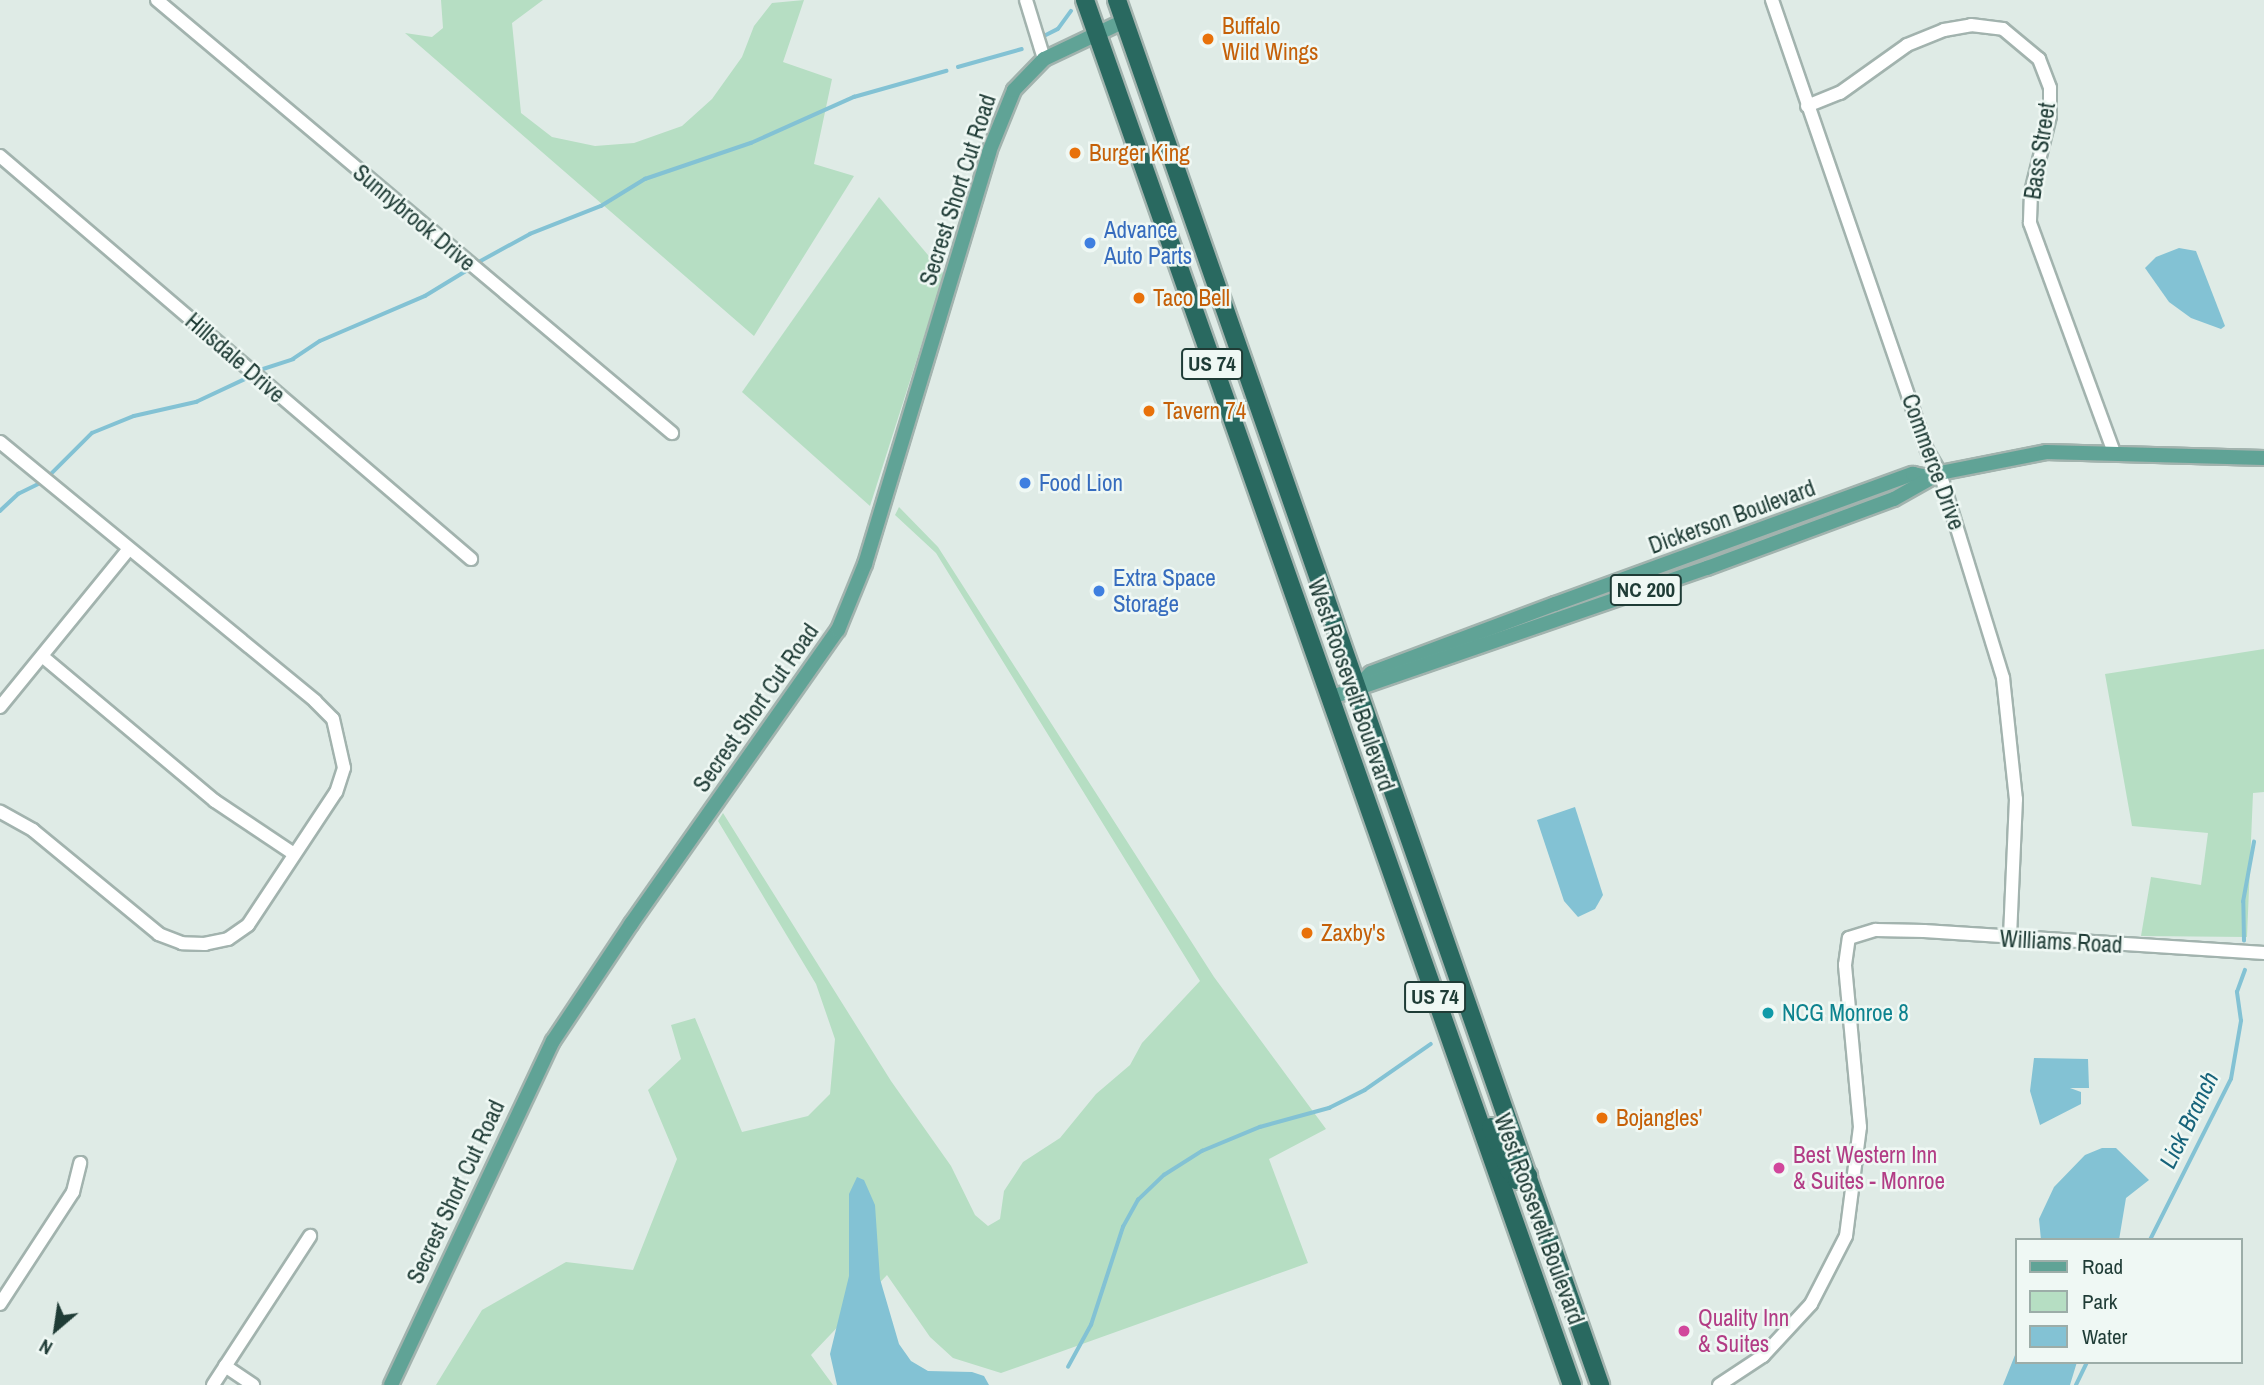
<!DOCTYPE html>
<html>
<head>
<meta charset="utf-8">
<style>
  body { margin:0 }
  #map { position:relative; width:2264px; height:1385px; overflow:hidden; background:#dfebe6; font-family:"Archivo Narrow",sans-serif }
  div>[style] { position:absolute }
  .green>* { inset:0; background:#b6dec3 }
  .water>* { inset:0; background:#83c2d4 }
  .stream>* { height:3.5px; margin:-1.75px; padding:0 1.75px; transform-origin:1.75px; border-radius:1.75px; background:#83c2d4 }
  .roads { filter:drop-shadow(2px 0 #a2b3ae) drop-shadow(-2px 0 #a2b3ae) drop-shadow(0 2px #a2b3ae) drop-shadow(0 -2px #a2b3ae) }
  .minor>* { height:12px; margin:-6px; padding:0 6px; transform-origin:6px; border-radius:6px; background:#fff }
  .major>* { height:14px; margin:-7px; padding:0 7px; transform-origin:7px; border-radius:7px; background:#60a396 }
  .highway>* { height:18px; margin:-9px; padding:0 9px; transform-origin:9px; border-radius:9px; background:#296960 }
  .dots>* { width:19px; height:19px; translate:-50% -50%; box-sizing:border-box; border:4px solid #eff8f4; border-radius:50% }
  span { translate:-50% -50%; white-space:nowrap; text-align:center; line-height:1.15; -webkit-text-stroke:5px #eff8f4; paint-order:stroke }
  .shield-label span { padding:2px 5px; background:#eff8f4; border:2px solid; border-radius:5px; -webkit-text-stroke-width:0 }
  .shield-label { font-size:21px; color:#1f3c36; font-weight:700 }
  .food-label { font-size:23px; color:#c56008 }
  .left { translate:0 -50%; text-align:left }
  .street-label { font-size:23px; color:#1f3c36 }
  .shop-label { font-size:23px; color:#366cbe }
  .culture-label { font-size:23px; color:#0d838f }
  .hotel-label { font-size:23px; color:#b23c85 }
  .water-label { font-size:24px; color:#16637a; font-style:italic }
  .legend { position:absolute; left:2015px; top:1238px; width:228px; height:126px; box-sizing:border-box; background:#eff8f4; border:2px solid #9cada8; margin:0; padding:9px 12px; list-style:none; font-size:21px; color:#1f3c36 }
  .legend li { display:flex; align-items:center; gap:14px; height:35px }
  .legend b { width:35px; border:2px solid #9cada8 }
  .north { position:absolute; left:21px; top:1294px; width:70px; height:70px; -webkit-text-stroke:5px #eff8f4; paint-order:stroke; rotate:209deg; font-size:19px; font-weight:700; line-height:28px; text-align:center; color:#1f3c36 }
  .north::after { content:''; display:block; margin:auto; width:24px; height:32px; background:#1f3c36; clip-path:polygon(50% 0,100% 100%,50% 72%,0 100%) }
</style>
</head>
<body>
<div id="map">
  <div class="green">
    <div style="clip-path:polygon(441px 0,543px 0,512px 23px,521px 113px,552px 137px,595px 146px,634px 143px,682px 126px,712px 99px,742px 57px,754px 26px,772px 3px,804px 0,783px 62px,832px 79px,814px 164px,854px 176px,754px 336px,405px 33px,432px 37px,443px 28px)"></div>
    <div style="clip-path:polygon(879px 197px,944px 274px,870px 506px,742px 392px)"></div>
    <div style="clip-path:polygon(899px 507px,938px 547px,1214px 977px,1326px 1129px,1269px 1159px,1308px 1263px,1001px 1373px,953px 1358px,930px 1337px,887px 1275px,811px 1355px,833px 1385px,436px 1385px,482px 1310px,566px 1262px,633px 1270px,677px 1159px,648px 1090px,681px 1059px,671px 1025px,695px 1018px,742px 1132px,808px 1116px,830px 1094px,835px 1039px,816px 984px,718px 821px,723px 813px,891px 1081px,951px 1166px,975px 1215px,988px 1226px,1000px 1219px,1004px 1191px,1023px 1162px,1060px 1138px,1096px 1094px,1130px 1065px,1142px 1043px,1200px 981px,936px 553px,895px 515px)"></div>
    <div style="clip-path:polygon(2264px 649px,2264px 792px,2253px 793px,2247px 937px,2141px 936px,2151px 877px,2201px 885px,2208px 833px,2132px 826px,2105px 674px)"></div>
  </div>
  <div class="water">
    <div style="clip-path:polygon(2179px 248px,2196px 251px,2225px 326px,2221px 329px,2191px 318px,2169px 302px,2145px 268px,2156px 257px)"></div>
    <div style="clip-path:polygon(1575px 807px,1603px 895px,1595px 909px,1578px 917px,1564px 901px,1537px 820px)"></div>
    <div style="clip-path:polygon(2034px 1058px,2088px 1059px,2089px 1088px,2070px 1088px,2081px 1092px,2081px 1104px,2040px 1125px,2030px 1091px)"></div>
    <div style="clip-path:polygon(2102px 1148px,2116px 1148px,2149px 1180px,2126px 1198px,2119px 1240px,2041px 1240px,2039px 1219px,2054px 1187px,2085px 1155px)"></div>
    <div style="clip-path:polygon(857px 1177px,864px 1180px,875px 1205px,880px 1279px,899px 1344px,911px 1361px,928px 1371px,972px 1372px,984px 1376px,989px 1385px,837px 1385px,830px 1354px,849px 1276px,849px 1194px)"></div>
    <div style="clip-path:polygon(2017px 1350px,2017px 1362px,2077px 1362px,2070px 1385px,2003px 1385px)"></div>
  </div>
  <div class="stream">
    <div style="left:1046px;top:35px;width:13px;rotate:-27deg"></div>
    <div style="left:1058px;top:29px;width:22px;rotate:-54deg"></div>
    <div style="left:958px;top:67px;width:66px;rotate:-15.7deg"></div>
    <div style="left:477px;top:263px;width:60px;rotate:-28.7deg"></div>
    <div style="left:530px;top:234px;width:76px;rotate:-21.5deg"></div>
    <div style="left:601px;top:206px;width:52px;rotate:-31.5deg"></div>
    <div style="left:645px;top:179px;width:112px;rotate:-18.8deg"></div>
    <div style="left:751px;top:143px;width:113px;rotate:-24.1deg"></div>
    <div style="left:854px;top:97px;width:96px;rotate:-15.8deg"></div>
    <div style="left:257px;top:371px;width:38px;rotate:-18deg"></div>
    <div style="left:293px;top:359px;width:32px;rotate:-34deg"></div>
    <div style="left:320px;top:341px;width:114px;rotate:-23.2deg"></div>
    <div style="left:425px;top:296px;width:48px;rotate:-31.4deg"></div>
    <div style="left:50px;top:475px;width:59px;rotate:-45deg"></div>
    <div style="left:92px;top:433px;width:45px;rotate:-22deg"></div>
    <div style="left:134px;top:416px;width:64px;rotate:-12.7deg"></div>
    <div style="left:196px;top:402px;width:54px;rotate:-25.1deg"></div>
    <div style="left:0;top:511px;width:25px;rotate:-43deg"></div>
    <div style="left:18px;top:494px;width:25px;rotate:-26deg"></div>
    <div style="left:2244px;top:941px;width:39px;rotate:-91deg"></div>
    <div style="left:2243px;top:902px;width:61px;rotate:-79.6deg"></div>
    <div style="left:2150px;top:1240px;width:180px;rotate:-63.3deg"></div>
    <div style="left:2231px;top:1079px;width:59px;rotate:-80.2deg"></div>
    <div style="left:2241px;top:1021px;width:29px;rotate:-98deg"></div>
    <div style="left:2237px;top:992px;width:23px;rotate:-70deg"></div>
    <div style="left:1068px;top:1367px;width:48px;rotate:-61.3deg"></div>
    <div style="left:1091px;top:1325px;width:103px;rotate:-71.9deg"></div>
    <div style="left:1123px;top:1227px;width:31px;rotate:-61deg"></div>
    <div style="left:1138px;top:1200px;width:36px;rotate:-44deg"></div>
    <div style="left:1164px;top:1175px;width:45px;rotate:-32.3deg"></div>
    <div style="left:1202px;top:1151px;width:63px;rotate:-22.5deg"></div>
    <div style="left:1260px;top:1127px;width:72px;rotate:-15.4deg"></div>
    <div style="left:1329px;top:1108px;width:40px;rotate:-26.6deg"></div>
    <div style="left:1365px;top:1090px;width:80px;rotate:-34.9deg"></div>
    <div style="left:2076px;top:1385px;width:25px;rotate:-64deg"></div>
  </div>
  <div class="roads">
    <div class="minor">
      <div style="left:157px;top:0;width:673px;rotate:40.06deg"></div>
      <div style="left:1026px;top:0;width:62px;rotate:73deg"></div>
      <div style="left:1772px;top:0;width:478px;rotate:71deg"></div>
      <div style="left:1928px;top:452px;width:24px;rotate:60deg"></div>
      <div style="left:1940px;top:473px;width:214px;rotate:72.9deg"></div>
      <div style="left:2003px;top:678px;width:122px;rotate:83.9deg"></div>
      <div style="left:2016px;top:799px;width:140px;rotate:92.5deg"></div>
      <div style="left:1807px;top:106px;width:35px;rotate:-22deg"></div>
      <div style="left:1840px;top:93px;width:82px;rotate:-35.6deg"></div>
      <div style="left:1907px;top:45px;width:40px;rotate:-22deg"></div>
      <div style="left:1944px;top:30px;width:27px;rotate:-10deg"></div>
      <div style="left:1971px;top:25px;width:32px;rotate:7deg"></div>
      <div style="left:2003px;top:29px;width:47px;rotate:39.8deg"></div>
      <div style="left:2039px;top:59px;width:31px;rotate:69deg"></div>
      <div style="left:2050px;top:88px;width:28px;rotate:90deg"></div>
      <div style="left:2050px;top:116px;width:78px;rotate:104deg"></div>
      <div style="left:2031px;top:192px;width:31px;rotate:92deg"></div>
      <div style="left:2030px;top:223px;width:244px;rotate:69.9deg"></div>
      <div style="left:0;top:156px;width:620px;rotate:40.55deg"></div>
      <div style="left:0;top:442px;width:408px;rotate:39.4deg"></div>
      <div style="left:315px;top:701px;width:25px;rotate:45deg"></div>
      <div style="left:333px;top:719px;width:50px;rotate:77.3deg"></div>
      <div style="left:344px;top:768px;width:25px;rotate:108deg"></div>
      <div style="left:336px;top:792px;width:159px;rotate:123.5deg"></div>
      <div style="left:248px;top:925px;width:24px;rotate:145deg"></div>
      <div style="left:228px;top:939px;width:24px;rotate:168deg"></div>
      <div style="left:205px;top:944px;width:23px;rotate:-178deg"></div>
      <div style="left:182px;top:943px;width:25px;rotate:-159deg"></div>
      <div style="left:159px;top:934px;width:163px;rotate:-140.5deg"></div>
      <div style="left:33px;top:830px;width:38px;rotate:-151deg"></div>
      <div style="left:42px;top:656px;width:226px;rotate:40deg"></div>
      <div style="left:215px;top:801px;width:95px;rotate:33.9deg"></div>
      <div style="left:0;top:707px;width:204px;rotate:-50.8deg"></div>
      <div style="left:0;top:1304px;width:134px;rotate:-56.9deg"></div>
      <div style="left:73px;top:1192px;width:30px;rotate:-76deg"></div>
      <div style="left:225px;top:1366px;width:34px;rotate:34deg"></div>
      <div style="left:213px;top:1385px;width:178px;rotate:-56.9deg"></div>
      <div style="left:1719px;top:1385px;width:53px;rotate:-33.4deg"></div>
      <div style="left:1763px;top:1356px;width:71px;rotate:-47.3deg"></div>
      <div style="left:1811px;top:1304px;width:76px;rotate:-62.8deg"></div>
      <div style="left:1846px;top:1236px;width:110px;rotate:-82.7deg"></div>
      <div style="left:1860px;top:1127px;width:163px;rotate:-95.3deg"></div>
      <div style="left:1845px;top:965px;width:27px;rotate:-82deg"></div>
      <div style="left:1849px;top:938px;width:28px;rotate:-17deg"></div>
      <div style="left:1876px;top:930px;width:48px;rotate:1.2deg"></div>
      <div style="left:1924px;top:931px;width:341px;rotate:3.7deg"></div>
    </div>
    <div class="major">
      <div style="left:1358px;top:686px;width:18px;rotate:-45deg"></div>
      <div style="left:1371px;top:673px;width:197px;rotate:-20.6deg"></div>
      <div style="left:1555px;top:604px;width:381px;rotate:-20deg"></div>
      <div style="left:1913px;top:474px;width:15px;rotate:11deg"></div>
      <div style="left:1329px;top:698px;width:400px;rotate:-19deg"></div>
      <div style="left:1707px;top:568px;width:199px;rotate:-20.3deg"></div>
      <div style="left:1894px;top:499px;width:53px;rotate:-29.5deg"></div>
      <div style="left:1940px;top:473px;width:108px;rotate:-11.2deg"></div>
      <div style="left:2046px;top:452px;width:218px;rotate:1.6deg"></div>
      <div style="left:391px;top:1385px;width:380px;rotate:-64.8deg"></div>
      <div style="left:553px;top:1041px;width:141px;rotate:-56.3deg"></div>
      <div style="left:631px;top:924px;width:360px;rotate:-54.9deg"></div>
      <div style="left:838px;top:630px;width:71px;rotate:-67.8deg"></div>
      <div style="left:865px;top:564px;width:430px;rotate:-73.2deg"></div>
      <div style="left:989px;top:152px;width:67px;rotate:-68deg"></div>
      <div style="left:1014px;top:90px;width:43px;rotate:-45.9deg"></div>
      <div style="left:1044px;top:59px;width:89px;rotate:-25.4deg"></div>
    </div>
    <div class="highway">
      <div style="left:1085px;top:0;width:1468px;rotate:70.63deg"></div>
      <div style="left:1117px;top:0;width:1467px;rotate:70.77deg"></div>
      <div style="left:1491px;top:1127px;width:47px;rotate:67.3deg"></div>
      <div style="left:1509px;top:1170px;width:13px;rotate:51deg"></div>
      <div style="left:1517px;top:1180px;width:12px;rotate:-20deg"></div>
    </div>
  </div>
  <div class="dots">
    <div style="left:1208px;top:39px;background:#e8710a"></div>
    <div style="left:1075px;top:153px;background:#e8710a"></div>
    <div style="left:1090px;top:243px;background:#3f7fe0"></div>
    <div style="left:1139px;top:298px;background:#e8710a"></div>
    <div style="left:1149px;top:411px;background:#e8710a"></div>
    <div style="left:1025px;top:483px;background:#3f7fe0"></div>
    <div style="left:1099px;top:591px;background:#3f7fe0"></div>
    <div style="left:1307px;top:933px;background:#e8710a"></div>
    <div style="left:1768px;top:1013px;background:#0f9aa8"></div>
    <div style="left:1602px;top:1118px;background:#e8710a"></div>
    <div style="left:1779px;top:1168px;background:#d1479c"></div>
    <div style="left:1684px;top:1331px;background:#d1479c"></div>
  </div>
  <div class="shield-label">
    <span style="left:1212px;top:364px">US 74</span>
    <span style="left:1646px;top:590px">NC 200</span>
    <span style="left:1435px;top:997px">US 74</span>
  </div>
  <div class="food-label">
    <span class="left" style="left:1222px;top:39px">Buffalo<br>Wild Wings</span>
    <span class="left" style="left:1089px;top:153px">Burger King</span>
    <span class="left" style="left:1153px;top:298px">Taco Bell</span>
    <span class="left" style="left:1163px;top:411px">Tavern 74</span>
    <span class="left" style="left:1321px;top:933px">Zaxby's</span>
    <span class="left" style="left:1616px;top:1118px">Bojangles'</span>
  </div>
  <div class="street-label">
    <span style="left:2040px;top:151px;rotate:-81deg">Bass Street</span>
    <span style="left:958px;top:190px;rotate:-72deg">Secrest Short Cut Road</span>
    <span style="left:414px;top:218px;rotate:40deg">Sunnybrook Drive</span>
    <span style="left:235px;top:358px;rotate:41deg">Hillsdale Drive</span>
    <span style="left:1933px;top:462px;rotate:70deg">Commerce Drive</span>
    <span style="left:1732px;top:517px;rotate:-20deg">Dickerson Boulevard</span>
    <span style="left:1351px;top:685px;rotate:71deg">West Roosevelt Boulevard</span>
    <span style="left:756px;top:708px;rotate:-55deg">Secrest Short Cut Road</span>
    <span style="left:2061px;top:942px;rotate:3deg">Williams Road</span>
    <span style="left:456px;top:1192px;rotate:-65deg">Secrest Short Cut Road</span>
    <span style="left:1539px;top:1219px;rotate:70deg">West Roosevelt Boulevard</span>
  </div>
  <div class="shop-label">
    <span class="left" style="left:1104px;top:243px">Advance<br>Auto Parts</span>
    <span class="left" style="left:1039px;top:483px">Food Lion</span>
    <span class="left" style="left:1113px;top:591px">Extra Space<br>Storage</span>
  </div>
  <div class="culture-label">
    <span class="left" style="left:1782px;top:1013px">NCG Monroe 8</span>
  </div>
  <div class="hotel-label">
    <span class="left" style="left:1793px;top:1168px">Best Western Inn<br>&amp; Suites - Monroe</span>
    <span class="left" style="left:1698px;top:1331px">Quality Inn<br>&amp; Suites</span>
  </div>
  <div class="water-label">
    <span style="left:2189px;top:1120px;rotate:-64deg">Lick Branch</span>
  </div>
  <ul class="legend">
  <li><b style="height:9px;background:#60a396"></b>Road</li>
  <li><b style="height:19px;background:#b6dec3"></b>Park</li>
  <li><b style="height:19px;background:#83c2d4"></b>Water</li>
  </ul>
  <div class="north">N</div>
</div>
</body>
</html>
